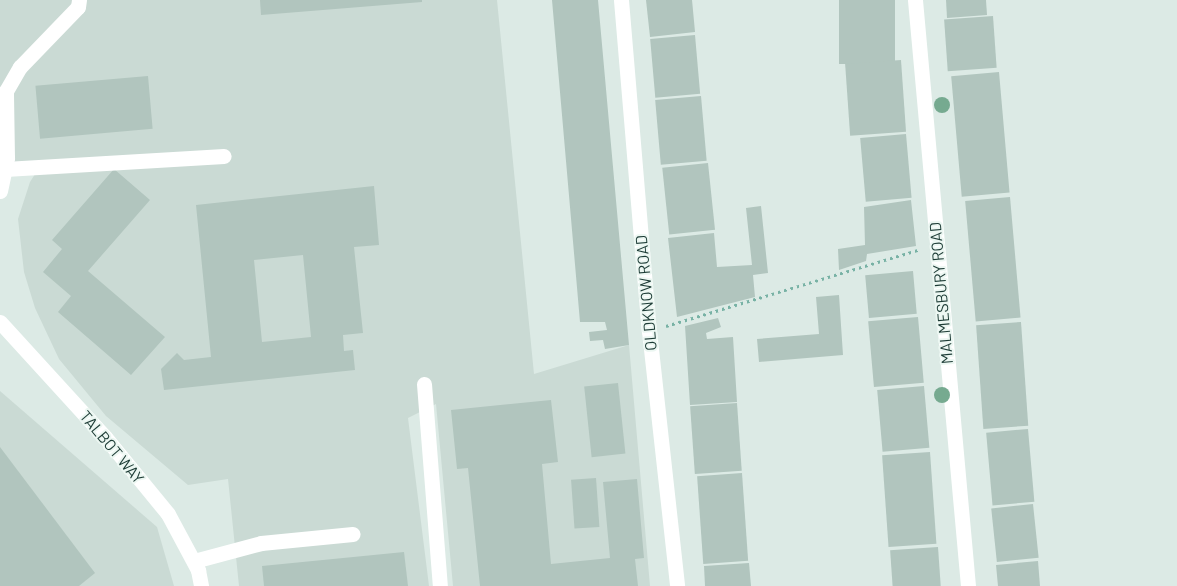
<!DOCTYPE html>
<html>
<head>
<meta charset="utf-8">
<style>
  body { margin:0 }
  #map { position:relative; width:1177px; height:586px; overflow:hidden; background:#dceae5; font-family:Barlow,sans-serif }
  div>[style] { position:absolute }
  .built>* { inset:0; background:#cadad4 }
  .building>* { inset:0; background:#b1c5be; transform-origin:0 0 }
  .path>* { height:3px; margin-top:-1.5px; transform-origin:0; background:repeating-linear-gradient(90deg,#78b2a5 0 2.5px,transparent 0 6.5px) }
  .minor>* { height:15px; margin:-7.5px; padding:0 7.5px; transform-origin:7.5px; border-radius:7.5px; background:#fff }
  .trees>* { width:16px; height:16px; margin:-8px; border-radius:50%; background:#76aa90 }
  span { translate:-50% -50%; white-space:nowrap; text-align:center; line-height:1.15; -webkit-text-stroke:4px #ecf7f2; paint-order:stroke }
  .street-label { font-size:16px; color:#1c3b35 }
</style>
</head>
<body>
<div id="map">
  <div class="built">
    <div style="clip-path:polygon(0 0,497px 0,534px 374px,629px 345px,650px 586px,453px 586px,436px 404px,408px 418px,429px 586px,239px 586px,228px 479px,188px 485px,106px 416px,59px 359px,35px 308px,24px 272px,18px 219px,30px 182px,44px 160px,0 167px)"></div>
    <div style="clip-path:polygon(0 391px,157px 527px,174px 586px,0 586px)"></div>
  </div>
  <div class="building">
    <div style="clip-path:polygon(260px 0,422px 0,422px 2px,261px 15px)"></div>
    <div style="clip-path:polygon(552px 0,598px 0,629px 345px,605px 349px,603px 340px,590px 341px,589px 332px,607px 330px,605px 322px,580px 322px)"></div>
    <div style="clip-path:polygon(646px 0,692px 0,695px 32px,650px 37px)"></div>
    <div style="left:839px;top:0;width:56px;height:64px"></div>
    <div style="clip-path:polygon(946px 0,986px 0,987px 15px,947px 18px)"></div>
    <div style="left:993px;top:16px;width:52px;height:49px;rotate:86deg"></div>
    <div style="left:695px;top:35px;width:59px;height:45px;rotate:85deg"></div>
    <div style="left:901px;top:60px;width:72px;height:56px;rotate:86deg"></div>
    <div style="left:999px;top:72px;width:121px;height:48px;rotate:85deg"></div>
    <div style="left:148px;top:76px;width:53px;height:113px;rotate:85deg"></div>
    <div style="left:701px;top:96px;width:65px;height:46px;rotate:85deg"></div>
    <div style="left:906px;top:134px;width:64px;height:46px;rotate:85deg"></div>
    <div style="left:708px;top:163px;width:67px;height:46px;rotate:84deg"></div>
    <div style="clip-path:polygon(114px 169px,150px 200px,88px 271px,165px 337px,131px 375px,58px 312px,71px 296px,43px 272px,62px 249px,52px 240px)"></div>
    <div style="clip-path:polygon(evenodd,374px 186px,379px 245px,354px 247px,363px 333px,343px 335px,344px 351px,353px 350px,355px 370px,164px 390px,161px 369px,177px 353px,184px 360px,211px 357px,196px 205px,374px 186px,303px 255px,311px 337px,262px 342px,254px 260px,303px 255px)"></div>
    <div style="left:1010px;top:197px;width:121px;height:45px;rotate:85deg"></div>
    <div style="clip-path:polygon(911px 200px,916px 246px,867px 254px,866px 261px,839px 270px,838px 249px,865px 245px,864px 207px)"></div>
    <div style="clip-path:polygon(761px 206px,768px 273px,753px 275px,755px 297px,677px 317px,668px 238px,714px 233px,717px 267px,752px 265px,746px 208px)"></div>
    <div style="left:913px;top:271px;width:43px;height:48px;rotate:85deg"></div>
    <div style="clip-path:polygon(839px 295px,843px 355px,759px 362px,757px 339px,819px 334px,816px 297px)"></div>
    <div style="left:918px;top:317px;width:66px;height:50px;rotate:85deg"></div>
    <div style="clip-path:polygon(718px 318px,721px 327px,706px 333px,707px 339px,733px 337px,737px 402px,690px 405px,685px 326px)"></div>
    <div style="left:1021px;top:322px;width:104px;height:45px;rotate:86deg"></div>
    <div style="left:618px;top:383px;width:71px;height:34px;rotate:84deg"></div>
    <div style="left:924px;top:386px;width:62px;height:47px;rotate:85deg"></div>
    <div style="clip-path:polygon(551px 400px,558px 462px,542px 464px,551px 564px,610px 558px,603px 482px,637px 479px,644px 558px,635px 559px,638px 586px,480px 586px,468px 468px,457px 469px,451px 410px)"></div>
    <div style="left:737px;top:403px;width:68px;height:47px;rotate:86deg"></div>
    <div style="left:1028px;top:429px;width:73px;height:42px;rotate:85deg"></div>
    <div style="clip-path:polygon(0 447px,95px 573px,79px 586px,0 586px)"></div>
    <div style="left:930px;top:452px;width:92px;height:48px;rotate:86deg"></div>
    <div style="left:742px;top:473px;width:88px;height:45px;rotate:86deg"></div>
    <div style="left:596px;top:478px;width:49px;height:25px;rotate:86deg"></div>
    <div style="left:1033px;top:504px;width:54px;height:42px;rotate:84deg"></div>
    <div style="left:938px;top:547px;width:39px;height:48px;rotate:86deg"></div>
    <div style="clip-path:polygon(404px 552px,408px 586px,264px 586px,262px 566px)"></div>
    <div style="clip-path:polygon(1038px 561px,1040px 586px,998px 586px,996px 565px)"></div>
    <div style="clip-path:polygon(749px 563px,751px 586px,705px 586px,704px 566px)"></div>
  </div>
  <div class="path">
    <div style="left:666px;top:326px;width:266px;rotate:-16.8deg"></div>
  </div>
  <div class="minor">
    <div style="left:621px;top:0;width:332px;rotate:85.2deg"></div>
    <div style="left:649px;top:331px;width:257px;rotate:83.7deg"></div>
    <div style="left:915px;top:0;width:588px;rotate:84.83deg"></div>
    <div style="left:5px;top:169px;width:219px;rotate:-3.4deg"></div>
    <div style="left:0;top:191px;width:34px;rotate:-78deg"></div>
    <div style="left:7px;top:158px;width:67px;rotate:-90.9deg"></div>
    <div style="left:6px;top:91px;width:28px;rotate:-60deg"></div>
    <div style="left:20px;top:67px;width:83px;rotate:-46deg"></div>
    <div style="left:78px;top:7px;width:7px;rotate:-82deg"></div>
    <div style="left:0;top:322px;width:156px;rotate:47.6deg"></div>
    <div style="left:105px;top:437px;width:99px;rotate:50.7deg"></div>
    <div style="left:168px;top:514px;width:64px;rotate:61.8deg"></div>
    <div style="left:198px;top:570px;width:16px;rotate:79deg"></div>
    <div style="left:424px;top:384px;width:203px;rotate:85.5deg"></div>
    <div style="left:194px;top:561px;width:69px;rotate:-15deg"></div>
    <div style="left:261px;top:543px;width:92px;rotate:-5.6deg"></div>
  </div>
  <div class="trees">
    <div style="left:942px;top:105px"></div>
    <div style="left:942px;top:395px"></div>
  </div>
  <div class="street-label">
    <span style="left:646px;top:293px;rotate:-95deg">OLDKNOW ROAD</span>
    <span style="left:941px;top:293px;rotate:-95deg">MALMESBURY ROAD</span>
    <span style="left:112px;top:447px;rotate:50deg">TALBOT WAY</span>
  </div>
</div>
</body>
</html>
